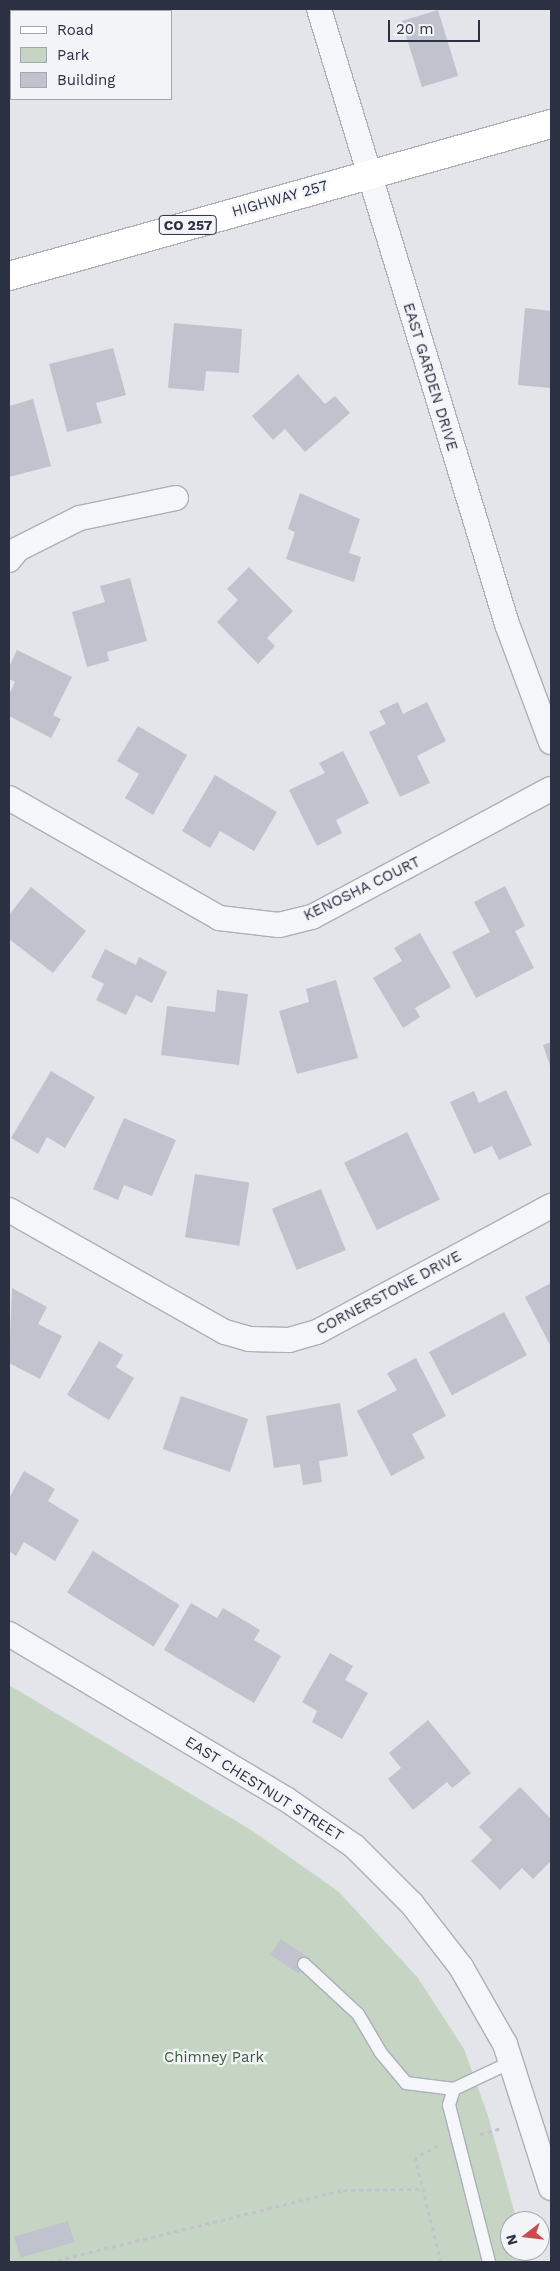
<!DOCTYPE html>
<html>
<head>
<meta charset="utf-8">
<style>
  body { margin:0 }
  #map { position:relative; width:560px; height:2271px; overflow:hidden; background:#e3e5ea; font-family:"Work Sans",sans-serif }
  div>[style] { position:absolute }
  .green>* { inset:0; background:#c6d4c4 }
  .building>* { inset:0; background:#c0c3cd; transform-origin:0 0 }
  .path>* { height:3px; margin-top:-1.5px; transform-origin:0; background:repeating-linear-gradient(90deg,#c0c3c9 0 4px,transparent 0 8px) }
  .roads { filter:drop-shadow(1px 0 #acafb8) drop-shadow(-1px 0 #acafb8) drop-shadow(0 1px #acafb8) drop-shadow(0 -1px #acafb8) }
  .service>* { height:12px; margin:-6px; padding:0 6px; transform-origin:6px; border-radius:6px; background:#f5f6f9 }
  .minor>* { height:24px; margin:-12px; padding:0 12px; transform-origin:12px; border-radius:12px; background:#f5f6f9 }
  .primary>* { height:28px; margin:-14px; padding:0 14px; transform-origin:14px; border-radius:14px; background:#fff }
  span { translate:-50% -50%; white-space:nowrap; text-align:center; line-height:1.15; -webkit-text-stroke:4.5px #f2f4f8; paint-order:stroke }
  .shield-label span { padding:1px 4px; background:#f2f4f8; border:1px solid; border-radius:4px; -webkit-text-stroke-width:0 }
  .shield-label { font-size:14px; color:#2b3042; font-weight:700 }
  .street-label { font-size:15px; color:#2b3042 }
  .park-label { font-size:15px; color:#3a5d39 }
  .frame { position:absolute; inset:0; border:10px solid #2b3042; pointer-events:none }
  .legend { position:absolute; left:10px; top:10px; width:162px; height:90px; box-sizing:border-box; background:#f2f4f8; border:1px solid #a2a6af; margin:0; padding:6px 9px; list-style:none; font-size:15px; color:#2b3042 }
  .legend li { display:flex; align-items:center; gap:10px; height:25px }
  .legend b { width:25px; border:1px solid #a2a6af }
  .north { position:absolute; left:500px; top:2211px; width:50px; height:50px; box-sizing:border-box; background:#f2f4f8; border:1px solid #a2a6af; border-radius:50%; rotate:254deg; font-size:14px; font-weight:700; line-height:20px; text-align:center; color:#2b3042 }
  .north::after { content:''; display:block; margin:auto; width:18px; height:22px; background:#ca4d4d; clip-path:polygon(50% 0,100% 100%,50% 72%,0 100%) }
  .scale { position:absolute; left:388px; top:20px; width:92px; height:22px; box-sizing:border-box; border:2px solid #2b3042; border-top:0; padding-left:6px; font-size:15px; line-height:18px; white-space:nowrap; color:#2b3042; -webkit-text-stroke:4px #f2f4f8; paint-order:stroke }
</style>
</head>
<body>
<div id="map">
  <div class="green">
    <div style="clip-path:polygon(9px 1685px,251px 1830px,339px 1892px,418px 1978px,464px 2049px,487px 2113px,517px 2221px,510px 2221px,510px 2251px,525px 2251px,528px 2262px,9px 2262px)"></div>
  </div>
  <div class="building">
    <div style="left:438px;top:10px;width:69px;height:38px;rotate:73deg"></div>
    <div style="clip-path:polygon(525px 308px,551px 311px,551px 388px,518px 385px)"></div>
    <div style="clip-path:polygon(174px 323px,242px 329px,239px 373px,206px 371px,204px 391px,168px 388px)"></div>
    <div style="clip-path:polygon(113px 348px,126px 395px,96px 403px,102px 423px,67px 432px,49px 364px)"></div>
    <div style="clip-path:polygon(298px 374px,325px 404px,335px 396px,350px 413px,305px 452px,285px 429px,273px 440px,252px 416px)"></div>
    <div style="clip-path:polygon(33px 399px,51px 466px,9px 477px,9px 406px)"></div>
    <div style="clip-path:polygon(300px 493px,360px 519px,349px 553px,361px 557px,354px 582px,286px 559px,295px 532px,288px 529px)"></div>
    <div style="clip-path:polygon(249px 567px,293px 611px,267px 638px,275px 646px,258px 664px,217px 622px,238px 600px,227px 589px)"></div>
    <div style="clip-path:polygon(130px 578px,147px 641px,107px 652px,109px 661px,87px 667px,72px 612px,105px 602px,100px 586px)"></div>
    <div style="clip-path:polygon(17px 650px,72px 677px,53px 715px,61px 719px,51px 738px,9px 716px,9px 695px,15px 682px,9px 679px,9px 667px)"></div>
    <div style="clip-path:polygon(398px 702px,403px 714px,427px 702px,446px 741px,417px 756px,430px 783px,400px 797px,369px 732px,386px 724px,379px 711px)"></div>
    <div style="clip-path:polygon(138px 726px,187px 755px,153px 815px,125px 798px,139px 774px,117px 761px)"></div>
    <div style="clip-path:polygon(343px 751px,369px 803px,336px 820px,342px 833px,317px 846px,289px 790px,325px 773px,319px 763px)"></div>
    <div style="clip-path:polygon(215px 775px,277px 812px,254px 851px,220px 831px,210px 848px,182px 831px)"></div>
    <div style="clip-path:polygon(505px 886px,525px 926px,515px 931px,534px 968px,476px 998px,452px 952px,490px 932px,474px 902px)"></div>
    <div style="clip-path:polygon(31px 887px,86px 931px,53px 973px,9px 939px,9px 915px)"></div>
    <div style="clip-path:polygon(420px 933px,451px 987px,415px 1008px,420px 1017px,403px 1028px,373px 978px,402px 961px,394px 948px)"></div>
    <div style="clip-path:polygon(105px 949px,136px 965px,139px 957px,167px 972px,152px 1003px,136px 995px,126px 1015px,96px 1000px,104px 984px,91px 977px)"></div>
    <div style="clip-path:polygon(336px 980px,358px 1058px,297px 1074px,279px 1011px,309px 1002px,306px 989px)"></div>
    <div style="clip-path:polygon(217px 990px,248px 994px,239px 1065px,161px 1055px,167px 1006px,215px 1012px)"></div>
    <div style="clip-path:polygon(551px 1042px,551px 1069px,543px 1045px)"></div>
    <div style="clip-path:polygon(51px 1071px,95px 1097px,65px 1148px,47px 1137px,38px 1154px,11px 1138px)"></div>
    <div style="clip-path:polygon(506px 1090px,532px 1145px,499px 1160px,492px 1146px,474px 1154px,450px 1102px,474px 1091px,479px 1103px)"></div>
    <div style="clip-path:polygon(124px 1118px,176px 1140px,152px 1196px,124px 1185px,118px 1200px,93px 1189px)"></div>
    <div style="left:407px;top:1132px;width:75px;height:70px;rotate:64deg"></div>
    <div style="left:195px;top:1174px;width:55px;height:64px;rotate:9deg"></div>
    <div style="left:321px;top:1189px;width:66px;height:53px;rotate:68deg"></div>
    <div style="clip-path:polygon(551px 1283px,551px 1347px,525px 1297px)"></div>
    <div style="clip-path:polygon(12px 1288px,47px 1307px,38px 1324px,62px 1336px,40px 1379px,9px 1363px)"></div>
    <div style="left:504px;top:1312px;width:49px;height:85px;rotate:62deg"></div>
    <div style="clip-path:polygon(99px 1341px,123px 1355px,116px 1367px,134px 1378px,109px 1420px,67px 1395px)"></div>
    <div style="clip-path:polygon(416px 1358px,446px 1416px,412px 1434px,425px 1458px,391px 1476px,357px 1411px,397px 1390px,387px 1373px)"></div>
    <div style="left:181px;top:1396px;width:71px;height:56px;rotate:19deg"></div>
    <div style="clip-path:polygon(340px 1403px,348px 1456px,319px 1461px,322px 1482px,303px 1485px,300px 1464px,274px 1468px,266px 1416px)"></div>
    <div style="clip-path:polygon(24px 1471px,55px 1489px,48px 1501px,79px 1520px,55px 1561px,24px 1542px,16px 1556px,9px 1551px,9px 1498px)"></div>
    <div style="left:93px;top:1551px;width:102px;height:49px;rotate:32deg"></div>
    <div style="clip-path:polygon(191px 1603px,217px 1618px,223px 1608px,260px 1630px,254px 1640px,281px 1656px,254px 1703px,164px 1650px)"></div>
    <div style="clip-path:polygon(330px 1653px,353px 1666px,345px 1680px,368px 1693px,342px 1739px,312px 1722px,317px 1711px,302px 1702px)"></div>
    <div style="clip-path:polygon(428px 1720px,471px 1773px,452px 1788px,447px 1782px,413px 1810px,388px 1779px,401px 1768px,389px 1753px)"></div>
    <div style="clip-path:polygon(520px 1787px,551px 1819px,551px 1861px,533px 1879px,522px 1868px,500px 1890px,471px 1861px,492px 1840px,479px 1827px)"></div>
    <div style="left:281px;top:1939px;width:34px;height:19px;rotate:34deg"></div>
    <div style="left:68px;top:2221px;width:22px;height:56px;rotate:74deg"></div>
  </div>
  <div class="path">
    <div style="left:480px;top:2134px;width:20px;rotate:-15deg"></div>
    <div style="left:438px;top:2146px;width:25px;rotate:154deg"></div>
    <div style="left:415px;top:2157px;width:108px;rotate:76.1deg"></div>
    <div style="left:50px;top:2262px;width:302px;rotate:-13.8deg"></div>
    <div style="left:343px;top:2190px;width:79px;rotate:-0.7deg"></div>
  </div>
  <div class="roads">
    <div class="service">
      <div style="left:304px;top:1964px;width:74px;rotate:42.8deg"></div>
      <div style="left:358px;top:2014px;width:45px;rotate:59.5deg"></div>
      <div style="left:381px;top:2053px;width:39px;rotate:50deg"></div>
      <div style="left:406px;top:2083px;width:48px;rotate:7.1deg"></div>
      <div style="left:489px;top:2262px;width:162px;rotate:-104.3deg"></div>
      <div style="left:449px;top:2105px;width:17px;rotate:-73deg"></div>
      <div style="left:454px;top:2089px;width:63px;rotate:-25.3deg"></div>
    </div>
    <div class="minor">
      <div style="left:319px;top:9px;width:643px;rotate:73deg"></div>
      <div style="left:507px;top:624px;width:126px;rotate:69.6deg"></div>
      <div style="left:9px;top:560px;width:14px;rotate:-51deg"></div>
      <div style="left:18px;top:549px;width:69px;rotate:-26.6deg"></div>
      <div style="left:80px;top:518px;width:98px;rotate:-11.8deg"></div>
      <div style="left:9px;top:798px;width:242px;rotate:29.7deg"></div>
      <div style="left:219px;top:918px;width:60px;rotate:6.7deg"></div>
      <div style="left:279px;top:925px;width:34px;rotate:-14deg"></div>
      <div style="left:312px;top:917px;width:271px;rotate:-28.2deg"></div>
      <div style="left:9px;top:1210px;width:248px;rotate:29.5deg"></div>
      <div style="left:225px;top:1332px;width:25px;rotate:16deg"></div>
      <div style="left:249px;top:1339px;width:40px;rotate:1.4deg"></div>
      <div style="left:289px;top:1340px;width:29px;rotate:-16deg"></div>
      <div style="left:317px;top:1332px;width:266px;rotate:-28.3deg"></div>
      <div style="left:9px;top:1634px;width:322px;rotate:30.8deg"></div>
      <div style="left:286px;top:1799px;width:83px;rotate:34.7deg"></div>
      <div style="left:354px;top:1846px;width:82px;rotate:45deg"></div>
      <div style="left:412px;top:1904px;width:80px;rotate:52.1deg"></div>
      <div style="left:461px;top:1967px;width:89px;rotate:60.3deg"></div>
      <div style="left:505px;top:2044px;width:151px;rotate:72.3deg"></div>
    </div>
    <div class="primary">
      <div style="left:9px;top:276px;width:563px;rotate:-15.67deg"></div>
    </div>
  </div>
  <div class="shield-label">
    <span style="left:188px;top:225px">CO 257</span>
  </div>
  <div class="street-label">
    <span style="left:280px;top:199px;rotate:-16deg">HIGHWAY 257</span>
    <span style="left:430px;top:377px;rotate:73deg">EAST GARDEN DRIVE</span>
    <span style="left:362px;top:889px;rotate:-26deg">KENOSHA COURT</span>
    <span style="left:389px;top:1293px;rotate:-28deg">CORNERSTONE DRIVE</span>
    <span style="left:264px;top:1789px;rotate:32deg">EAST CHESTNUT STREET</span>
  </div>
  <div class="park-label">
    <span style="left:214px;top:2058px">Chimney Park</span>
  </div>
  <div class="frame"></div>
  <ul class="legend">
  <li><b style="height:6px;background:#fff"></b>Road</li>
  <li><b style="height:14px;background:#c6d4c4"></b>Park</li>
  <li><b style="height:14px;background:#c0c3cd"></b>Building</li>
  </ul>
  <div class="north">N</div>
  <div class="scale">20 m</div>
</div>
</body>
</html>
